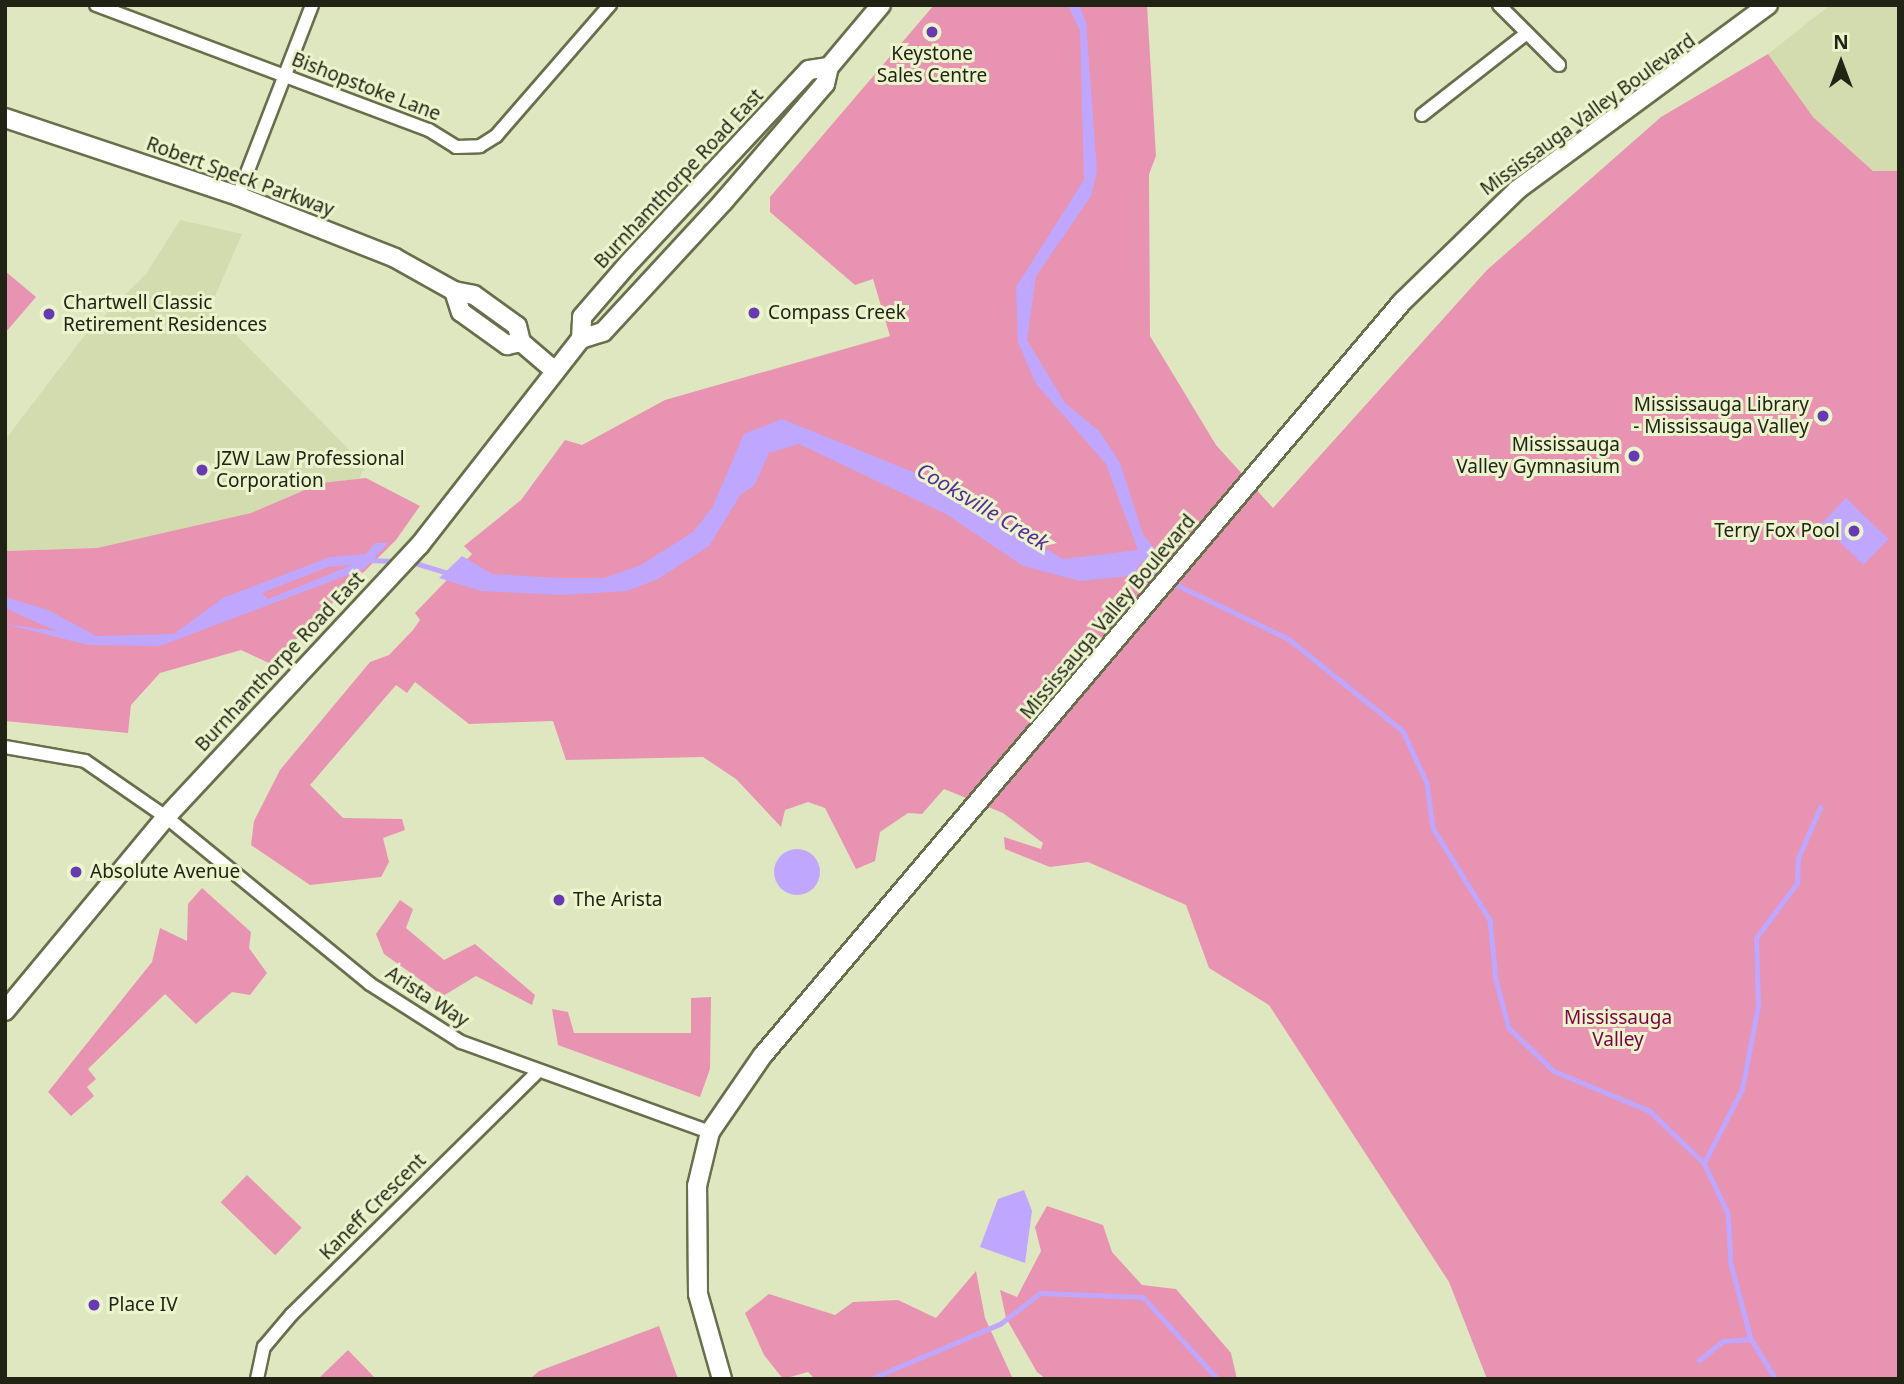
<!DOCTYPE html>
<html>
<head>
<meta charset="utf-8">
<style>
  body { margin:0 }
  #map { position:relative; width:1904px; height:1384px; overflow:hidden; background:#dfe7c0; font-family:"Noto Sans",sans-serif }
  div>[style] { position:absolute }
  .built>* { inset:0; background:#d3dcae }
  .green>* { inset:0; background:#e993b2; transform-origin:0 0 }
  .water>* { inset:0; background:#bfa6ff; transform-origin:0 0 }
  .round { border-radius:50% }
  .stream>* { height:4.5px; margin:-2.25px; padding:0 2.25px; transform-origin:2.25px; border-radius:2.25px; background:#bfa6ff }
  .roads { filter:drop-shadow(2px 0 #686f4c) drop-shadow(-2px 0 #686f4c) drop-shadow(0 2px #686f4c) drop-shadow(0 -2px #686f4c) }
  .street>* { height:12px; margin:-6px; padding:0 6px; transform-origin:6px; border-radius:6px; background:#fff }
  .secondary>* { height:18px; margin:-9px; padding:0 9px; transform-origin:9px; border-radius:9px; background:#fff }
  .dots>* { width:19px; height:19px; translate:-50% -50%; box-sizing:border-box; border:4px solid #ecf4cd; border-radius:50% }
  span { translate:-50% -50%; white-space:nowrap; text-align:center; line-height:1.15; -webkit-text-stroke:6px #ecf4cd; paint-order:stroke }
  .poi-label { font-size:19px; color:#212315 }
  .left { translate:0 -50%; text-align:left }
  .right { translate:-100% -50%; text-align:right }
  .street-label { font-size:19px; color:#212315 }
  .park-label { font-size:19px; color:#7c0045 }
  .water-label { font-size:21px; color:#552e93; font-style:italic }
  .frame { position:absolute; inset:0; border:7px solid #212315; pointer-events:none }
  .north { position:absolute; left:1806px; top:28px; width:70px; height:70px; -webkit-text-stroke:5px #ecf4cd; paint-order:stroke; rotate:0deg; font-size:19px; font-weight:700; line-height:28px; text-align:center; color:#212315 }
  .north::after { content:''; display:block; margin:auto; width:24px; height:32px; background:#212315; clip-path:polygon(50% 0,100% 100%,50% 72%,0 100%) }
</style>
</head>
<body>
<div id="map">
  <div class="built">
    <div style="clip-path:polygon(1830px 5px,1899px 5px,1899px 171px,1873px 171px,1813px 117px,1768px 54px)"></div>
    <div style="clip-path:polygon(180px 220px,242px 234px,210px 308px,365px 466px,359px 479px,321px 483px,251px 513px,97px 548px,5px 551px,5px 440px,85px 335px,146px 274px)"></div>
  </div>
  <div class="green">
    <div style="clip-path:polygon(934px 5px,1147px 5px,1156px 156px,1149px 174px,1150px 336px,1216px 445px,1273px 508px,1487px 270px,1661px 117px,1768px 54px,1813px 117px,1873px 171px,1899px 171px,1899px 1379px,1487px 1379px,1449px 1282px,1269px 1005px,1209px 968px,1186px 905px,1088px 862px,1050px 867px,1005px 849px,1004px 837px,1041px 849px,1043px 843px,1003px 813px,944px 789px,922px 814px,908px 813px,880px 832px,875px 861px,856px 869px,825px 808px,808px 802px,785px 810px,781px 827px,736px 779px,703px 757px,566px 760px,553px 721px,469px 724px,415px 682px,407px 693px,396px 685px,310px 785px,343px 818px,402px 819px,405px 830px,383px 838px,389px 862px,381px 877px,310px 885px,251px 845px,254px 821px,280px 770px,370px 662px,389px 655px,413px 630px,420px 620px,415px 613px,472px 554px,464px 546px,521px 500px,565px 440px,582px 445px,665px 400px,890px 336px,873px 279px,855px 285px,770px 212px,770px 197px)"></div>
    <div style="clip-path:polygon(5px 271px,36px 297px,5px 333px)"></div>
    <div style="clip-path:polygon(366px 478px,420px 506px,396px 540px,271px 664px,241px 650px,160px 673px,131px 705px,128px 733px,5px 721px,5px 551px,97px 548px,251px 513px,321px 483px)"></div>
    <div style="clip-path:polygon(202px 888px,251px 932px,249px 948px,267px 973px,250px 995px,232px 992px,196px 1024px,165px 994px,88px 1069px,96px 1079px,87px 1087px,94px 1096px,71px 1116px,48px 1092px,152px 962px,160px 928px,187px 941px,188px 904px)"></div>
    <div style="clip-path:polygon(400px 900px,413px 909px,406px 928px,444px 960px,475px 944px,535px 995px,532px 1005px,476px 976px,443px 996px,384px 954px,376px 934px)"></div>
    <div style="clip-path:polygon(711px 997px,710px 1069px,700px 1097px,558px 1045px,552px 1009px,568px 1012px,574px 1033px,691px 1033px,691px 998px)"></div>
    <div style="left:247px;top:1175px;width:76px;height:38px;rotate:44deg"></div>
    <div style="clip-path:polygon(1047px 1206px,1103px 1225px,1112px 1252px,1142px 1285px,1176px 1289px,1231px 1353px,1237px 1379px,1046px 1379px,1037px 1372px,1006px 1318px,1000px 1290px,1017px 1297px,1041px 1251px,1035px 1227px)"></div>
    <div style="clip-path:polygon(976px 1271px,985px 1318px,1013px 1379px,815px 1379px,808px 1372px,783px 1379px,764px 1355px,745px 1313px,769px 1294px,835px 1315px,853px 1302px,898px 1300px,936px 1318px)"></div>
    <div style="clip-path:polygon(659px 1326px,678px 1379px,530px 1379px,539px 1371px)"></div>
    <div style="clip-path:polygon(348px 1350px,376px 1379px,319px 1378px)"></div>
  </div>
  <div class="water">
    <div style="clip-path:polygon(1068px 5px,1079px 5px,1086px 23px,1097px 171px,1091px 196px,1036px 276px,1027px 340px,1065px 403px,1099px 431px,1120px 463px,1143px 534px,1155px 550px,1129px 576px,1080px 581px,1023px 566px,946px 514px,799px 444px,769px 453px,754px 486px,741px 494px,709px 546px,658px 579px,627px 591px,561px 595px,481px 591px,439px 578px,462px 556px,492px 574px,557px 578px,604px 578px,641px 565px,693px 532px,712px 508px,744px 434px,782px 419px,918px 474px,1063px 559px,1138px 550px,1106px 464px,1036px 384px,1018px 342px,1016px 287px,1084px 180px,1080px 31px)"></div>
    <div style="left:1846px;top:498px;width:59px;height:36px;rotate:44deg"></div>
    <div style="clip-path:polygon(evenodd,375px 543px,388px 543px,364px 569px,160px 646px,88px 645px,5px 624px,56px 631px,5px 608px,5px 597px,48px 610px,96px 636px,174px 634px,223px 598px,330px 557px,366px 554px,375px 543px,352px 565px,268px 599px,262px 593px,328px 567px,352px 565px)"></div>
    <div class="round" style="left:774px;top:849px;width:46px;height:46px"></div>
    <div style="clip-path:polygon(1024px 1190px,1032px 1211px,1025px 1263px,980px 1247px,998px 1199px)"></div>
  </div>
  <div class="stream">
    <div style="left:1146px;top:554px;width:23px;rotate:59deg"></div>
    <div style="left:367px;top:560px;width:29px;rotate:2deg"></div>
    <div style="left:412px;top:562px;width:37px;rotate:17deg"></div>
    <div style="left:1129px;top:570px;width:33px;rotate:12deg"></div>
    <div style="left:1169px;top:581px;width:133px;rotate:25.8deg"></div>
    <div style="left:1289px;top:639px;width:146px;rotate:38.9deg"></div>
    <div style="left:1403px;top:731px;width:57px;rotate:65.2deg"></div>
    <div style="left:1427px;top:783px;width:45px;rotate:82.4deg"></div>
    <div style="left:1433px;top:828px;width:108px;rotate:58.2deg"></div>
    <div style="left:1490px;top:920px;width:60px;rotate:84.3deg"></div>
    <div style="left:1496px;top:980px;width:50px;rotate:74.8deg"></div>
    <div style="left:1509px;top:1028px;width:62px;rotate:43.7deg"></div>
    <div style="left:1554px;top:1071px;width:104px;rotate:22.6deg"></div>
    <div style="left:1650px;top:1111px;width:75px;rotate:43.9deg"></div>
    <div style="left:1704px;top:1163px;width:55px;rotate:64.4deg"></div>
    <div style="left:1728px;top:1213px;width:51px;rotate:86.6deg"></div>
    <div style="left:1731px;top:1264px;width:78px;rotate:75.1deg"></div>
    <div style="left:1751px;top:1339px;width:47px;rotate:58deg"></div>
    <div style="left:1704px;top:1163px;width:83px;rotate:-62.8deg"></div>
    <div style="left:1742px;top:1089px;width:85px;rotate:-79.1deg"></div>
    <div style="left:1758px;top:1006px;width:68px;rotate:-91.7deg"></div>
    <div style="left:1756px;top:938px;width:69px;rotate:-53.3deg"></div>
    <div style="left:1797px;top:883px;width:25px;rotate:-88deg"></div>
    <div style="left:1798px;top:858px;width:55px;rotate:-66.3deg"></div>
    <div style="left:1699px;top:1360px;width:31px;rotate:-38deg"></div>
    <div style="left:1723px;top:1341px;width:28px;rotate:-4deg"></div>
    <div style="left:875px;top:1377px;width:136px;rotate:-23deg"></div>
    <div style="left:1000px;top:1324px;width:51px;rotate:-37.8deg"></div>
    <div style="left:1040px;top:1293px;width:103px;rotate:2.2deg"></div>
    <div style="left:1143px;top:1297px;width:111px;rotate:47.6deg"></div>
  </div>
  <div class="roads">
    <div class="street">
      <div style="left:96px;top:5px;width:356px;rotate:20.6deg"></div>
      <div style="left:429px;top:130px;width:32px;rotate:32deg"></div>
      <div style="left:456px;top:147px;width:24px;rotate:-2deg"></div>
      <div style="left:480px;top:146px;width:19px;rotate:-32deg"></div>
      <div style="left:496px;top:136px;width:174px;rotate:-49deg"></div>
      <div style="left:1499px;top:5px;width:85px;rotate:45deg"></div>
      <div style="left:1422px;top:115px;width:133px;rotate:-38deg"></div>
      <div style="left:238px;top:196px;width:205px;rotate:-68.8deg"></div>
      <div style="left:5px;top:747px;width:81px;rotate:9.9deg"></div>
      <div style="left:85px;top:761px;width:98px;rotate:34.7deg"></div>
      <div style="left:166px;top:817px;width:264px;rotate:39.3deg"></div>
      <div style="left:370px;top:984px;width:108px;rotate:32.5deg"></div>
      <div style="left:461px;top:1042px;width:265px;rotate:19.9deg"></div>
      <div style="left:257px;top:1379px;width:33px;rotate:-78deg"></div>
      <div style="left:264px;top:1347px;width:43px;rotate:-49.7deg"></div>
      <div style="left:292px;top:1314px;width:343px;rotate:-44.6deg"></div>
    </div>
    <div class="secondary">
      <div style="left:5px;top:118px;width:246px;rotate:18.5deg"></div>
      <div style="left:238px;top:196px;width:169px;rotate:21.5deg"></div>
      <div style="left:395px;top:258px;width:68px;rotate:29.2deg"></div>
      <div style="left:454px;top:291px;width:20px;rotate:11deg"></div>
      <div style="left:474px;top:295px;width:53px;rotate:35.8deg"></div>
      <div style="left:517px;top:326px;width:16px;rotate:76deg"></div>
      <div style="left:521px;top:342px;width:45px;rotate:40.5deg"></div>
      <div style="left:454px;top:291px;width:22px;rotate:72deg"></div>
      <div style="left:461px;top:312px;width:57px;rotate:35.7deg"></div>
      <div style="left:507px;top:345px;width:14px;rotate:-12deg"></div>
      <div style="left:581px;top:339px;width:22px;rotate:-87deg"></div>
      <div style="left:582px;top:317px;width:67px;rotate:-49.2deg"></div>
      <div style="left:626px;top:266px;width:268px;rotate:-47deg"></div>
      <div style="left:809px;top:70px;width:20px;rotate:-9deg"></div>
      <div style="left:5px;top:1011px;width:252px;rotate:-50.3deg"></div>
      <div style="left:166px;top:817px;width:371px;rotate:-47deg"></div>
      <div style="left:419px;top:546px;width:263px;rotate:-52deg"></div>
      <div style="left:581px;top:339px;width:23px;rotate:-18deg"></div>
      <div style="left:603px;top:332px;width:177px;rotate:-47.3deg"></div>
      <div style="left:723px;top:202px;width:156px;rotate:-49.2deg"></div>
      <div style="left:825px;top:84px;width:17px;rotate:-77deg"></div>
      <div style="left:829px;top:67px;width:81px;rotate:-50deg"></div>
      <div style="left:722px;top:1379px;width:88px;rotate:-105.8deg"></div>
      <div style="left:698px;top:1294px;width:108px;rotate:-90.5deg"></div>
      <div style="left:697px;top:1186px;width:56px;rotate:-76.5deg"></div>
      <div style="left:710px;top:1132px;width:93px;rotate:-55.5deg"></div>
      <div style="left:763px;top:1055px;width:988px;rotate:-49.68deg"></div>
      <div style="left:1402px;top:302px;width:161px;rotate:-44.2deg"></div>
      <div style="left:1517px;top:190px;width:312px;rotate:-36.4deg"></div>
    </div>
  </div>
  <div class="dots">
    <div style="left:932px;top:32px;background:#683ab2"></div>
    <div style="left:754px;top:313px;background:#683ab2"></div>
    <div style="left:49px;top:314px;background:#683ab2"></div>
    <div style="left:1823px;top:416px;background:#683ab2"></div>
    <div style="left:1634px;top:456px;background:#683ab2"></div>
    <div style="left:202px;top:470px;background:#683ab2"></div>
    <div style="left:1854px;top:531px;background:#683ab2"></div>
    <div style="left:76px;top:872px;background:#683ab2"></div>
    <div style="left:559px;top:900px;background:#683ab2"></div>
    <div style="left:94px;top:1305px;background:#683ab2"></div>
  </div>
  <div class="poi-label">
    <span style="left:932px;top:65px">Keystone<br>Sales Centre</span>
    <span class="left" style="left:63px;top:314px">Chartwell Classic<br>Retirement Residences</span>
    <span class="left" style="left:768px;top:313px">Compass Creek</span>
    <span class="right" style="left:1809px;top:416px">Mississauga Library<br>- Mississauga Valley</span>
    <span class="right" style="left:1620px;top:456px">Mississauga<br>Valley Gymnasium</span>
    <span class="left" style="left:216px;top:470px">JZW Law Professional<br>Corporation</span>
    <span class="right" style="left:1840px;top:531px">Terry Fox Pool</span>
    <span class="left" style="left:90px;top:872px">Absolute Avenue</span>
    <span class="left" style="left:573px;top:900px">The Arista</span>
    <span class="left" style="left:108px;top:1305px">Place IV</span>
  </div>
  <div class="street-label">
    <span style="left:366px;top:87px;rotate:21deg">Bishopstoke Lane</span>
    <span style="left:1588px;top:115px;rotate:-36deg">Mississauga Valley Boulevard</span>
    <span style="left:240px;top:177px;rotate:20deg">Robert Speck Parkway</span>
    <span style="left:679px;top:179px;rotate:-47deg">Burnhamthorpe Road East</span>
    <span style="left:1108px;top:617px;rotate:-50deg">Mississauga Valley Boulevard</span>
    <span style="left:280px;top:662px;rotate:-47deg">Burnhamthorpe Road East</span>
    <span style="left:427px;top:997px;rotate:33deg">Arista Way</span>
    <span style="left:373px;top:1207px;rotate:-45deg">Kaneff Crescent</span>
  </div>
  <div class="park-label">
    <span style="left:1618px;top:1029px">Mississauga<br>Valley</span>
  </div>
  <div class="water-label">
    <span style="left:983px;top:506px;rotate:31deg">Cooksville Creek</span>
  </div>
  <div class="frame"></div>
  <div class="north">N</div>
</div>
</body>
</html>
